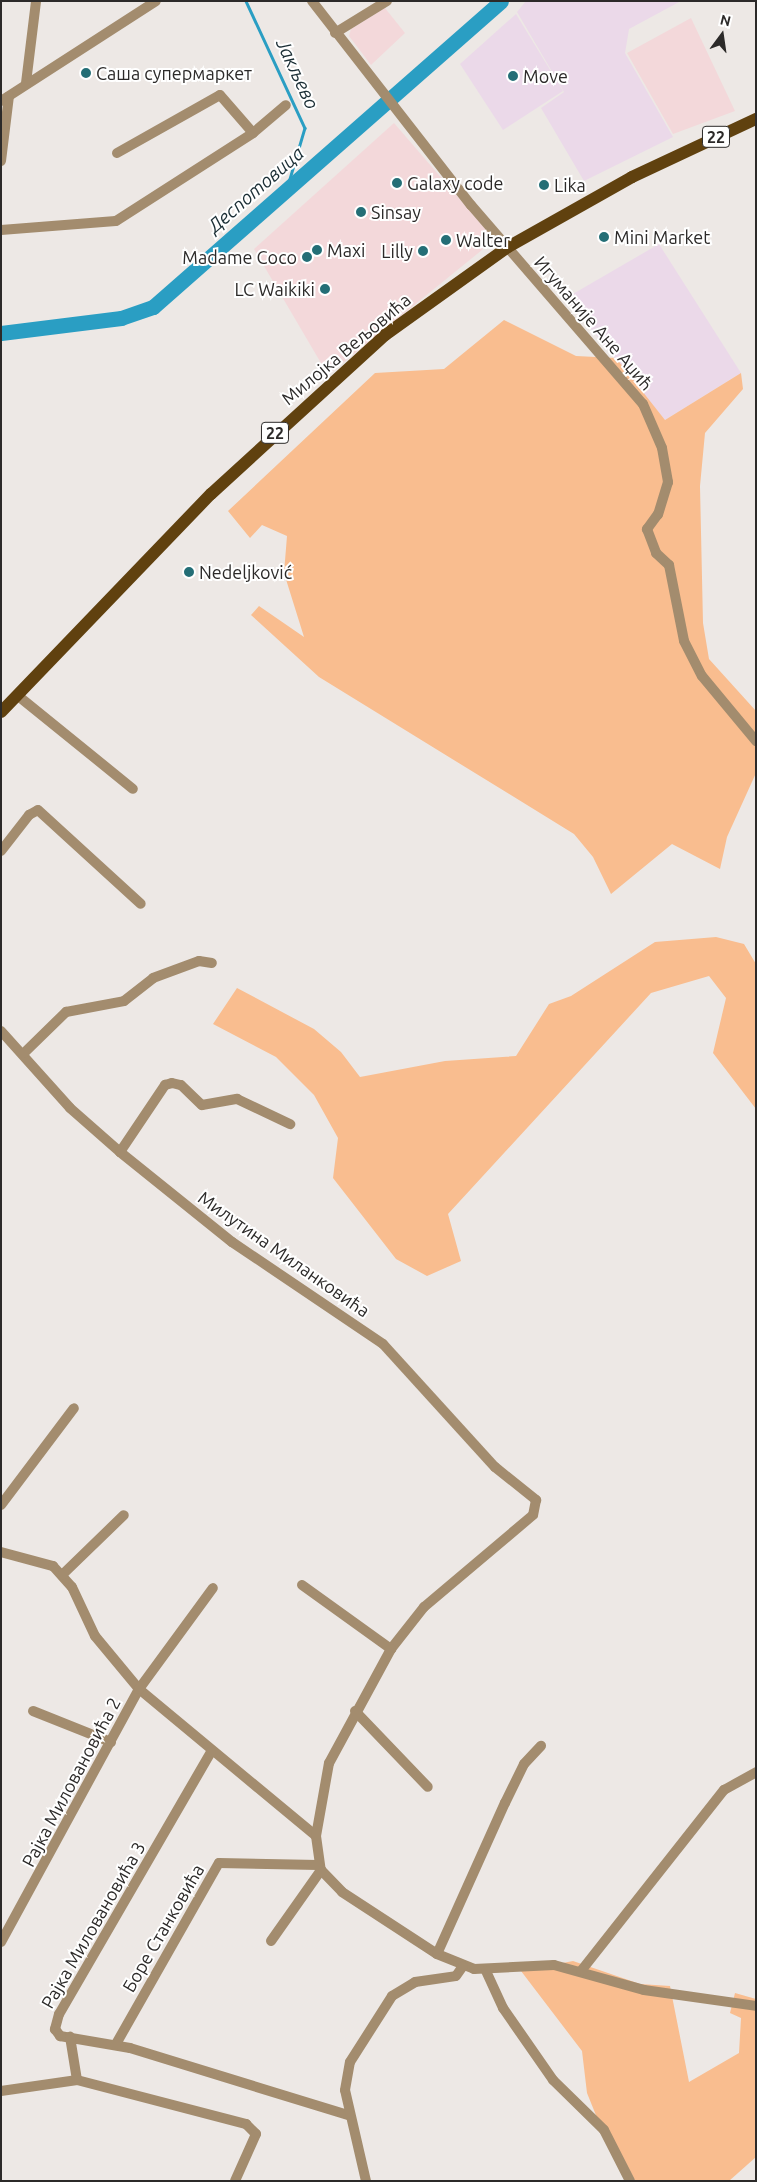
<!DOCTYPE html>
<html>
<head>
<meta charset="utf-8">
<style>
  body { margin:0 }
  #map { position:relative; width:757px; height:2182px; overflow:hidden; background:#ede8e5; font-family:Ubuntu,sans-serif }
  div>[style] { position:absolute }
  .commercial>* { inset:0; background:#f3d8da }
  .industrial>* { inset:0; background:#ebd9e9 }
  .green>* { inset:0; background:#f9bd8f }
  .stream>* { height:2.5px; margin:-1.25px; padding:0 1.25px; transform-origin:1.25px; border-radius:1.25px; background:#2a9ec3 }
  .river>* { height:15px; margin:-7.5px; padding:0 7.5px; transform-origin:7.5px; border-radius:7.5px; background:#2a9ec3 }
  .minor>* { height:10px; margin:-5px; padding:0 5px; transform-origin:5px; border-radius:5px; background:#a38c6e }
  .major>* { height:12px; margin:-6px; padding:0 6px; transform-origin:6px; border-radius:6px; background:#60410f }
  .dots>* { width:14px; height:14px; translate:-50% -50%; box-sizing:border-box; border:2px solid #fff; border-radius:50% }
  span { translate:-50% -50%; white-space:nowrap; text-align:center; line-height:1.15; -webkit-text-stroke:4px #fff; paint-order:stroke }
  .shield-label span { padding:1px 4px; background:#fff; border:1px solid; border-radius:4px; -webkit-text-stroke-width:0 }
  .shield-label { font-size:16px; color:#2c2a29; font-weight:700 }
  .poi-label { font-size:18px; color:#2c2a29 }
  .left { translate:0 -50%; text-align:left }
  .right { translate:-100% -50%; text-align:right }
  .street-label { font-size:18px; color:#2c2a29 }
  .water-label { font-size:19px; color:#1b2e35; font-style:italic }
  .frame { position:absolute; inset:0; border:2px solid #2c2a29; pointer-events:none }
  .north { position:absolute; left:697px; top:10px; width:50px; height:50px; -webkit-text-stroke:4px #fff; paint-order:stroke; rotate:14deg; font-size:14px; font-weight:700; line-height:20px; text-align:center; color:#2c2a29 }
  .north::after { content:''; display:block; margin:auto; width:18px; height:22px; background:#2c2a29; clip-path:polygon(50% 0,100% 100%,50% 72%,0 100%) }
</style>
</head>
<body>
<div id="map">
  <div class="commercial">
    <div style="clip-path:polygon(385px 8px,405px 33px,371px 65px,349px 36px,351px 29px)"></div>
    <div style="clip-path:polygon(691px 18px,735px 111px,673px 134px,627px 53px)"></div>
    <div style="clip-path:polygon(394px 123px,488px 232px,482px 250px,328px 375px,254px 249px)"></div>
  </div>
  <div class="industrial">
    <div style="clip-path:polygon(526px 1px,681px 1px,629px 29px,625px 53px,673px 137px,584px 181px,541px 108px,564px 92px,517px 12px)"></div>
    <div style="clip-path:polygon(516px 14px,563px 91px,503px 130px,460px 64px)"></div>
    <div style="clip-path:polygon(659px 244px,741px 373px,665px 420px,566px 298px)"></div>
  </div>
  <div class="green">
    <div style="clip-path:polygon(504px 320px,576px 356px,616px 358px,665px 420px,741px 373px,743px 389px,705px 433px,700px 486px,703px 623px,709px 659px,756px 711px,756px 773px,727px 837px,720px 869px,672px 844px,611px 894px,593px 857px,574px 834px,319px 677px,251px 615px,259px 606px,304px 637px,284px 573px,287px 536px,262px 525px,250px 538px,228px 511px,375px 373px,444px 369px)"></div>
    <div style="clip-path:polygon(716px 937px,744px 944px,756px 964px,756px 1109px,713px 1053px,726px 998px,709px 976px,651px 993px,448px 1214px,461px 1261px,427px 1276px,396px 1259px,333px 1178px,338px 1138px,314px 1095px,276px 1057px,213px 1024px,237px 988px,314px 1029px,341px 1052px,360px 1077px,445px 1061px,516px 1056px,549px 1004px,571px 996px,655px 942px)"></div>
    <div style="clip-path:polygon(573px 1961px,640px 1984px,670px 1986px,689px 2082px,739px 2053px,741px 2018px,730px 2013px,735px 1993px,756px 1999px,756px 2157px,729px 2181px,635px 2181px,617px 2146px,610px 2150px,587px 2093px,582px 2051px,521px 1971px)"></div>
  </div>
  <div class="stream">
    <div style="left:246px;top:1px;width:140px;rotate:65.1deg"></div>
    <div style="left:305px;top:128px;width:64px;rotate:106.4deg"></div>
  </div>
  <div class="river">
    <div style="left:1px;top:333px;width:121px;rotate:-7.1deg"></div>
    <div style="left:121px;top:318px;width:34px;rotate:-19deg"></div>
    <div style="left:153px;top:307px;width:463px;rotate:-41.3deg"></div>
  </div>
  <div class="minor">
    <div style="left:312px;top:1px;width:259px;rotate:52.1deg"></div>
    <div style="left:471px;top:205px;width:263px;rotate:49.2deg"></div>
    <div style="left:643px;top:404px;width:48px;rotate:66.6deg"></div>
    <div style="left:662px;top:448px;width:35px;rotate:80deg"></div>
    <div style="left:668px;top:482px;width:34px;rotate:107deg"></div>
    <div style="left:658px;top:514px;width:19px;rotate:126deg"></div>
    <div style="left:647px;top:529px;width:26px;rotate:69deg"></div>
    <div style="left:656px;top:553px;width:18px;rotate:43deg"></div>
    <div style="left:669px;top:565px;width:77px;rotate:78.8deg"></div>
    <div style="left:684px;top:641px;width:39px;rotate:63deg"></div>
    <div style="left:702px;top:676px;width:85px;rotate:50.3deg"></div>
    <div style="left:335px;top:33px;width:61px;rotate:-31.6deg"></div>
    <div style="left:26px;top:83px;width:83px;rotate:-83deg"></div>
    <div style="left:1px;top:101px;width:184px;rotate:-32.8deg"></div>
    <div style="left:117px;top:153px;width:118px;rotate:-29.4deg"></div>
    <div style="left:220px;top:95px;width:50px;rotate:49deg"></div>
    <div style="left:253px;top:133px;width:43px;rotate:-40.3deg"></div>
    <div style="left:1px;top:161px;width:65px;rotate:-83deg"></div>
    <div style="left:1px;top:230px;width:115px;rotate:-4.5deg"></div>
    <div style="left:116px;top:221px;width:163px;rotate:-32.7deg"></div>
    <div style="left:17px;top:695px;width:149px;rotate:39deg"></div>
    <div style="left:1px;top:851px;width:46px;rotate:-52.1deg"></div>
    <div style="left:29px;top:815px;width:10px;rotate:-29deg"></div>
    <div style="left:38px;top:810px;width:139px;rotate:42.4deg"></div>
    <div style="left:1px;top:1031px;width:103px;rotate:48.1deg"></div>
    <div style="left:70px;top:1108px;width:67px;rotate:41.3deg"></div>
    <div style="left:120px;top:1152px;width:144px;rotate:38.8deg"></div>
    <div style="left:232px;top:1242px;width:182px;rotate:34deg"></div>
    <div style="left:383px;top:1344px;width:166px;rotate:47.7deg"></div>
    <div style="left:495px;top:1467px;width:53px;rotate:38.8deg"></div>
    <div style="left:536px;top:1500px;width:15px;rotate:101deg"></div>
    <div style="left:533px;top:1515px;width:143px;rotate:139.8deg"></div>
    <div style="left:424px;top:1607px;width:53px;rotate:128.2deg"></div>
    <div style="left:24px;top:1053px;width:59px;rotate:-44.3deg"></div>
    <div style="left:66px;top:1012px;width:59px;rotate:-10.7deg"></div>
    <div style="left:124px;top:1001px;width:37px;rotate:-38deg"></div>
    <div style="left:153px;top:978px;width:49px;rotate:-20.3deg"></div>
    <div style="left:199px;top:961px;width:13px;rotate:9deg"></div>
    <div style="left:120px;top:1152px;width:81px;rotate:-56.1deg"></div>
    <div style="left:165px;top:1085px;width:7px;rotate:-16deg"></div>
    <div style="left:172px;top:1083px;width:9px;rotate:13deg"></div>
    <div style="left:181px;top:1085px;width:29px;rotate:44deg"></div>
    <div style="left:202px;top:1105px;width:36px;rotate:-10deg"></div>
    <div style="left:237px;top:1099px;width:59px;rotate:25.3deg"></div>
    <div style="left:1px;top:1505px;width:121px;rotate:-53deg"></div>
    <div style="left:1px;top:1552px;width:54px;rotate:15.1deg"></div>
    <div style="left:53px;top:1566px;width:28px;rotate:48deg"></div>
    <div style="left:72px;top:1587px;width:54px;rotate:64.9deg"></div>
    <div style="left:95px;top:1636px;width:69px;rotate:50.3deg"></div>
    <div style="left:139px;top:1689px;width:230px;rotate:39.7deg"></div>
    <div style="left:316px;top:1836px;width:34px;rotate:82deg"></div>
    <div style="left:321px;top:1870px;width:30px;rotate:46deg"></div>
    <div style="left:342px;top:1892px;width:113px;rotate:33.1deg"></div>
    <div style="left:437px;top:1954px;width:40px;rotate:22deg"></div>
    <div style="left:474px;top:1969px;width:80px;rotate:-2.9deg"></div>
    <div style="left:554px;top:1965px;width:93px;rotate:15.5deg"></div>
    <div style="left:644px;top:1990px;width:113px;rotate:8.1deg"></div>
    <div style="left:62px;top:1575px;width:86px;rotate:-44.1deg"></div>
    <div style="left:302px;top:1585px;width:110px;rotate:35.7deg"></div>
    <div style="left:391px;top:1649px;width:130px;rotate:118.5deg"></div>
    <div style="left:329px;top:1763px;width:74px;rotate:100.1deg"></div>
    <div style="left:33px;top:1711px;width:84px;rotate:21.7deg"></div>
    <div style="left:355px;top:1711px;width:105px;rotate:46.2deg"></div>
    <div style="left:211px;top:1752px;width:303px;rotate:120.1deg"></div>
    <div style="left:59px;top:2014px;width:16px;rotate:105deg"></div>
    <div style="left:55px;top:2029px;width:9px;rotate:54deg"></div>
    <div style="left:60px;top:2036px;width:71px;rotate:9.7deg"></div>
    <div style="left:130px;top:2048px;width:228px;rotate:17.1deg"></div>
    <div style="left:271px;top:1941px;width:87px;rotate:-54.8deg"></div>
    <div style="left:1px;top:1942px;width:288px;rotate:-61.4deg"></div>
    <div style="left:139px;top:1689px;width:125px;rotate:-53.8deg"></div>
    <div style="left:437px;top:1954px;width:166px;rotate:-65.8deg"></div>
    <div style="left:505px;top:1803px;width:43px;rotate:-64deg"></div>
    <div style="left:524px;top:1764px;width:25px;rotate:-47deg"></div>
    <div style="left:486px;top:1971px;width:41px;rotate:65.3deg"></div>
    <div style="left:503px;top:2008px;width:88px;rotate:55.2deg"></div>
    <div style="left:553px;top:2080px;width:71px;rotate:44.4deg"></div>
    <div style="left:604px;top:2130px;width:57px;rotate:63deg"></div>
    <div style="left:581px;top:1971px;width:231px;rotate:-51.7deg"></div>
    <div style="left:724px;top:1790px;width:37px;rotate:-29deg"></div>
    <div style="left:116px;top:2044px;width:208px;rotate:-60.4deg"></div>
    <div style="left:219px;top:1863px;width:99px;rotate:1.2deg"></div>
    <div style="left:77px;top:2080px;width:175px;rotate:14.6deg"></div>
    <div style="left:246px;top:2124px;width:14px;rotate:45deg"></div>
    <div style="left:256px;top:2134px;width:51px;rotate:114.1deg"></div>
    <div style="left:1px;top:2091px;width:77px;rotate:-8.2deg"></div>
    <div style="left:77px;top:2080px;width:44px;rotate:-99.2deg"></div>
    <div style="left:366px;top:2181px;width:93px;rotate:-103deg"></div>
    <div style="left:345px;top:2090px;width:28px;rotate:-80deg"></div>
    <div style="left:350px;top:2062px;width:78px;rotate:-57.5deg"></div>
    <div style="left:392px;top:1996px;width:27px;rotate:-31deg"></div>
    <div style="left:415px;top:1982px;width:41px;rotate:-8.3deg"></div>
    <div style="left:456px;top:1976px;width:12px;rotate:-55deg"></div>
  </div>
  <div class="major">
    <div style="left:1px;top:712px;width:303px;rotate:-46.1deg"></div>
    <div style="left:211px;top:494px;width:236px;rotate:-42.4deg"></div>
    <div style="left:385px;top:335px;width:151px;rotate:-35.6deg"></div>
    <div style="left:508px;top:247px;width:142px;rotate:-29.4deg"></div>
    <div style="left:632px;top:177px;width:137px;rotate:-25.1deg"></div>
  </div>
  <div class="dots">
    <div style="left:86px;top:73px;background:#246e76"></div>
    <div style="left:513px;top:76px;background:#246e76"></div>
    <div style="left:397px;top:183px;background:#246e76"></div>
    <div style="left:544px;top:185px;background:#246e76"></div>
    <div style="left:361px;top:212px;background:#246e76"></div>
    <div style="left:604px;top:237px;background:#246e76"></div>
    <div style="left:446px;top:240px;background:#246e76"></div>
    <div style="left:317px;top:250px;background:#246e76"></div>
    <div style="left:423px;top:251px;background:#246e76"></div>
    <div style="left:307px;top:257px;background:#246e76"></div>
    <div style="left:325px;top:289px;background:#246e76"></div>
    <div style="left:189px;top:572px;background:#246e76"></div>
  </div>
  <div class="shield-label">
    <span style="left:716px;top:137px">22</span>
    <span style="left:275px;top:433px">22</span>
  </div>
  <div class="poi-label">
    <span class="left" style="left:96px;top:73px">Саша супермаркет</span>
    <span class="left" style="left:523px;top:76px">Move</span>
    <span class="left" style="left:407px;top:183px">Galaxy code</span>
    <span class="left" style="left:554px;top:185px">Lika</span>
    <span class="left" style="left:371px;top:212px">Sinsay</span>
    <span class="left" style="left:614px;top:237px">Mini Market</span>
    <span class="left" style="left:456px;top:240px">Walter</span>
    <span class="left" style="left:327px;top:250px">Maxi</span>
    <span class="right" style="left:413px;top:251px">Lilly</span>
    <span class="right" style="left:297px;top:257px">Madame Coco</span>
    <span class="right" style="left:315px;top:289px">LC Waikiki</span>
    <span class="left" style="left:199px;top:572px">Nedeljković</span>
  </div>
  <div class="street-label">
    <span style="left:594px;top:323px;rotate:49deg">Игуманије Ане Аџић</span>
    <span style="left:346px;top:349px;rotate:-40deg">Милојка Вељовића</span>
    <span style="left:284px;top:1254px;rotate:35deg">Милутина Миланковића</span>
    <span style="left:71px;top:1782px;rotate:-62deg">Рајка Миловановића 2</span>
    <span style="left:93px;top:1925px;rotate:-60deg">Рајка Миловановића 3</span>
    <span style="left:163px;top:1928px;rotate:-60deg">Боре Станковића</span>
  </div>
  <div class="water-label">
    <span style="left:297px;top:74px;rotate:65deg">Јакљево</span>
    <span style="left:256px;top:190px;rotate:-41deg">Деспотовица</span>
  </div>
  <div class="frame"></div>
  <div class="north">N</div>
</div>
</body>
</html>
